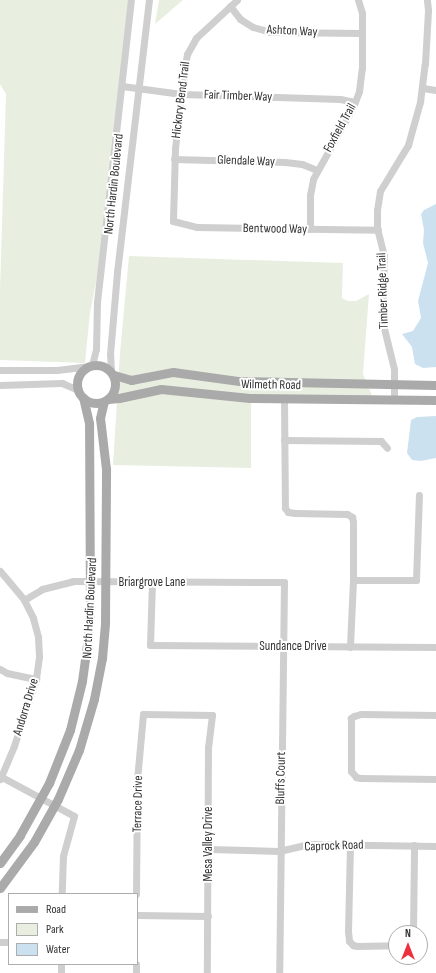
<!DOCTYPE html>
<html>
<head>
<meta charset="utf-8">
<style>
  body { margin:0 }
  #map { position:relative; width:436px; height:973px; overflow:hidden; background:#fff; font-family:"Sofia Sans Condensed",sans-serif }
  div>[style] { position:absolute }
  .green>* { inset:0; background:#e8efe0 }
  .water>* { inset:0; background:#cce1ef }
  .minor>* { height:7px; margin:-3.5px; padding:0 3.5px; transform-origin:3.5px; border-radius:3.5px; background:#cfcfcf }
  .major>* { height:9px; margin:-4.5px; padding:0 4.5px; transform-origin:4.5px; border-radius:4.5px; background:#aaa }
  .major>.ring { margin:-4.5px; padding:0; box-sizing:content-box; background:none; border:9px solid #aaa; border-radius:50% }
  span { translate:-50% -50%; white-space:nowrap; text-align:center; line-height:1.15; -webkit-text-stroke:4px #fff; paint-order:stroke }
  .street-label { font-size:13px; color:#323232 }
  .legend { position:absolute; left:8px; top:893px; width:130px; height:72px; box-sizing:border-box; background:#fff; border:1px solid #adadad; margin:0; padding:5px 7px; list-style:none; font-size:12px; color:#323232 }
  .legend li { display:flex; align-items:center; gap:8px; height:20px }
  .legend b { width:20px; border:1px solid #adadad }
  .north { position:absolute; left:388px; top:925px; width:40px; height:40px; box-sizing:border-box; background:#fff; border:1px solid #adadad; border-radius:50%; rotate:0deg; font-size:11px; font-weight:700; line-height:16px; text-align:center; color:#323232 }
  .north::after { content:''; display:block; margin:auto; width:14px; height:18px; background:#ee2f3d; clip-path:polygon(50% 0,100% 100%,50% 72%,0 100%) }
</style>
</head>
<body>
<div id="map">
  <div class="green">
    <div style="clip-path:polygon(0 0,133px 0,103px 247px,90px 313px,85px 363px,0 360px,0 290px,6px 94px,0 84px)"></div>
    <div style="clip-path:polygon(159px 0,183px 0,155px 24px)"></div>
    <div style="clip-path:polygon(129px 256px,343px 263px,342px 298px,348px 301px,356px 301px,369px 294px,363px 374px,375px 403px,251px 400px,251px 468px,113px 465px,120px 353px)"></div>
  </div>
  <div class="water">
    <div style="clip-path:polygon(436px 204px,436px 367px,423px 368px,415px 364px,412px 347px,402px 334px,413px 331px,421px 318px,418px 301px,428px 263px,423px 243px,424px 230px,421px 214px,424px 210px)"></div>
    <div style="clip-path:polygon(436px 416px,436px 458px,421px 461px,412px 460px,407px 453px,411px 420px,417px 417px)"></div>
  </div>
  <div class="minor">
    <div style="left:237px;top:0;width:56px;rotate:137.2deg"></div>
    <div style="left:196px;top:38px;width:18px;rotate:119deg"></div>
    <div style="left:187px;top:54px;width:22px;rotate:100deg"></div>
    <div style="left:183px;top:76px;width:73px;rotate:96.3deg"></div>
    <div style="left:175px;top:149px;width:72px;rotate:91.6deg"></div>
    <div style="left:173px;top:221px;width:25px;rotate:14deg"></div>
    <div style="left:197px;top:227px;width:181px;rotate:0.9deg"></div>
    <div style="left:230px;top:6px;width:16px;rotate:52deg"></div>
    <div style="left:240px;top:19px;width:15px;rotate:32deg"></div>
    <div style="left:253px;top:27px;width:18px;rotate:16deg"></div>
    <div style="left:270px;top:32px;width:92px;rotate:0.6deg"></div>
    <div style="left:122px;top:86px;width:60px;rotate:7.7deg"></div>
    <div style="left:181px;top:94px;width:159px;rotate:1.8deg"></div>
    <div style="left:340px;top:99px;width:15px;rotate:11deg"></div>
    <div style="left:423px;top:88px;width:13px;rotate:9deg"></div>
    <div style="left:174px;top:159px;width:111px;rotate:1.5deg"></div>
    <div style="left:285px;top:162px;width:17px;rotate:7deg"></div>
    <div style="left:302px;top:164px;width:16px;rotate:22deg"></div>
    <div style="left:310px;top:229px;width:34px;rotate:-90deg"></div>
    <div style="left:310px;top:195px;width:16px;rotate:-79deg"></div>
    <div style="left:313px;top:179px;width:82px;rotate:-60.9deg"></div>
    <div style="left:353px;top:107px;width:17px;rotate:-69deg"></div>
    <div style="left:359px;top:91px;width:23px;rotate:-83deg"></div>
    <div style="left:362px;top:68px;width:55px;rotate:-90deg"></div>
    <div style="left:362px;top:13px;width:14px;rotate:-107deg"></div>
    <div style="left:92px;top:365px;width:16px;rotate:-76deg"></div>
    <div style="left:96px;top:349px;width:47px;rotate:-88.8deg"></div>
    <div style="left:97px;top:302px;width:304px;rotate:-83.6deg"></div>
    <div style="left:0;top:370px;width:57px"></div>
    <div style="left:57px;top:370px;width:31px;rotate:-7deg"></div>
    <div style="left:111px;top:371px;width:17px;rotate:-93deg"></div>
    <div style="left:110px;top:354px;width:82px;rotate:-85.1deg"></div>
    <div style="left:117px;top:272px;width:274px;rotate:-83.3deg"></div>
    <div style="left:0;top:385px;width:62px;rotate:-1.8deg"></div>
    <div style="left:62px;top:383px;width:17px;rotate:24deg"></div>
    <div style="left:284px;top:398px;width:110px;rotate:89.5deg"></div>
    <div style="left:285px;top:508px;width:5px;rotate:53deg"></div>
    <div style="left:288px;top:512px;width:7px;rotate:8deg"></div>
    <div style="left:295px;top:513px;width:52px;rotate:1.1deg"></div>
    <div style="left:347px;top:514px;width:6px;rotate:31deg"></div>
    <div style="left:352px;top:517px;width:5px;rotate:79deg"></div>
    <div style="left:353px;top:522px;width:58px;rotate:90deg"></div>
    <div style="left:353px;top:580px;width:67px;rotate:92.6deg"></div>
    <div style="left:394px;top:400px;width:31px;rotate:-90deg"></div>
    <div style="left:394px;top:369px;width:50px;rotate:-103.8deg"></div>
    <div style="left:382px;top:320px;width:64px;rotate:-88.2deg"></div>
    <div style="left:384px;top:256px;width:30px;rotate:-104deg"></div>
    <div style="left:377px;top:227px;width:17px;rotate:-90deg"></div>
    <div style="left:377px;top:210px;width:19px;rotate:-81deg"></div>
    <div style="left:380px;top:191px;width:54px;rotate:-58.7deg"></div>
    <div style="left:408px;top:145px;width:45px;rotate:-74.4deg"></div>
    <div style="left:420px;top:102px;width:38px;rotate:-83deg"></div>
    <div style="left:425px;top:64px;width:54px;rotate:-86.8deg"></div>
    <div style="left:428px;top:10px;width:10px;rotate:-96deg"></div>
    <div style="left:284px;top:440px;width:97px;rotate:0.6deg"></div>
    <div style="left:381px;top:441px;width:9px;rotate:49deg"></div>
    <div style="left:0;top:571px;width:38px;rotate:50deg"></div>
    <div style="left:24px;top:600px;width:20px;rotate:63deg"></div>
    <div style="left:33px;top:618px;width:20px;rotate:75deg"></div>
    <div style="left:38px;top:637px;width:20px;rotate:87deg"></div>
    <div style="left:39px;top:657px;width:22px;rotate:98deg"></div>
    <div style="left:36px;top:679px;width:71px;rotate:108.2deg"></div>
    <div style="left:14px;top:746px;width:36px;rotate:113deg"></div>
    <div style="left:353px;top:580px;width:63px"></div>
    <div style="left:416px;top:580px;width:85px;rotate:-88deg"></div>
    <div style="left:152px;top:582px;width:63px;rotate:91.8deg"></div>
    <div style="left:150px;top:645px;width:286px;rotate:0.4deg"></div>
    <div style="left:24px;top:600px;width:21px;rotate:-31deg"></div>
    <div style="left:42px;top:589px;width:32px;rotate:-14deg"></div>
    <div style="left:73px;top:581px;width:211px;rotate:0.3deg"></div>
    <div style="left:284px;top:582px;width:391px;rotate:90.7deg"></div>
    <div style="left:0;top:669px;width:8px;rotate:30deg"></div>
    <div style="left:7px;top:673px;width:30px;rotate:12deg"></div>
    <div style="left:436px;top:715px;width:75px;rotate:-179.2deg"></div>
    <div style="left:361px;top:714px;width:7px;rotate:164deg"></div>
    <div style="left:354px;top:716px;width:4px;rotate:146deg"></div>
    <div style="left:351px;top:718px;width:53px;rotate:90deg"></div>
    <div style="left:351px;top:771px;width:8px;rotate:50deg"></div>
    <div style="left:356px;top:777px;width:4px;rotate:14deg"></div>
    <div style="left:360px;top:778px;width:76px;rotate:0.8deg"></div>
    <div style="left:0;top:776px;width:84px;rotate:28.4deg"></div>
    <div style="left:74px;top:816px;width:41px;rotate:105.4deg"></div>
    <div style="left:63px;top:856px;width:38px;rotate:92deg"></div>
    <div style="left:350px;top:844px;width:87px;rotate:91.3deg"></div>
    <div style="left:348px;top:931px;width:10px;rotate:84deg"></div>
    <div style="left:349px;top:941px;width:6px;rotate:45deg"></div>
    <div style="left:353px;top:945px;width:4px;rotate:14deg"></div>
    <div style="left:357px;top:946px;width:39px;rotate:-1deg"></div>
    <div style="left:209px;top:849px;width:70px;rotate:1.6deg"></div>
    <div style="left:279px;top:851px;width:31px;rotate:-13deg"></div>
    <div style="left:309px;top:844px;width:127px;rotate:0.9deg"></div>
    <div style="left:136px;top:894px;width:114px;rotate:-89.5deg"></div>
    <div style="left:137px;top:780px;width:66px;rotate:-84.8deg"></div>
    <div style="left:143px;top:714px;width:69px;rotate:0.8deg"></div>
    <div style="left:212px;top:715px;width:32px;rotate:97deg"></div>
    <div style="left:208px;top:747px;width:226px;rotate:90.3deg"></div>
    <div style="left:137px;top:915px;width:71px;rotate:0.8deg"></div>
    <div style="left:413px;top:933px;width:88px;rotate:-89.3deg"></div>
    <div style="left:0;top:942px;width:9px"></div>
    <div style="left:61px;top:964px;width:9px;rotate:90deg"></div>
    <div style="left:136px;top:973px;width:9px;rotate:-90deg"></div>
  </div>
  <div class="major">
    <div class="ring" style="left:77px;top:365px;width:29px;height:29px"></div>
    <div style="left:114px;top:375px;width:18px;rotate:16deg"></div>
    <div style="left:131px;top:380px;width:43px;rotate:-10.8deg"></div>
    <div style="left:173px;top:372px;width:67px;rotate:7.8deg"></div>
    <div style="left:239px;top:381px;width:197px;rotate:1.2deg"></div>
    <div style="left:108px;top:399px;width:11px;rotate:-5deg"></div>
    <div style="left:119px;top:398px;width:43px;rotate:-12.1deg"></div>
    <div style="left:161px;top:389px;width:89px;rotate:5.8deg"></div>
    <div style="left:250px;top:398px;width:186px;rotate:0.6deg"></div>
    <div style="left:0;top:863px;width:34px;rotate:-54deg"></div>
    <div style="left:20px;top:835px;width:60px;rotate:-60.9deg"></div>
    <div style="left:49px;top:783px;width:57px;rotate:-68.4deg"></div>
    <div style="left:70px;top:730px;width:50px;rotate:-76.2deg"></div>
    <div style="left:82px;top:681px;width:44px;rotate:-82.2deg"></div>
    <div style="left:88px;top:637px;width:31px;rotate:-86deg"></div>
    <div style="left:90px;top:606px;width:183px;rotate:-90.3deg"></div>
    <div style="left:89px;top:423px;width:26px;rotate:-103deg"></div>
    <div style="left:0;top:888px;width:57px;rotate:-53.5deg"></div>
    <div style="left:34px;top:842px;width:49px;rotate:-60.8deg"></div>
    <div style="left:58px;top:799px;width:53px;rotate:-66.8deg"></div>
    <div style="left:79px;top:750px;width:53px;rotate:-73.6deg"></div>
    <div style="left:94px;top:699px;width:42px;rotate:-79deg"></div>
    <div style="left:102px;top:658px;width:36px;rotate:-85deg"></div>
    <div style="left:105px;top:622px;width:153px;rotate:-89.6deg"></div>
    <div style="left:106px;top:469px;width:51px;rotate:-96.7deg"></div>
    <div style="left:100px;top:418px;width:17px;rotate:-77deg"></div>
  </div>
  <div class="street-label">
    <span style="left:292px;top:31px;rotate:3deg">Ashton Way</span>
    <span style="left:238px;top:96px;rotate:2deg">Fair Timber Way</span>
    <span style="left:181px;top:100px;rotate:-83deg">Hickory Bend Trail</span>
    <span style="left:340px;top:128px;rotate:-61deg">Foxfield Trail</span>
    <span style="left:246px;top:161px;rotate:2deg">Glendale Way</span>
    <span style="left:114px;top:184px;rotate:-84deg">North Hardin Boulevard</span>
    <span style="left:275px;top:229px;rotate:1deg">Bentwood Way</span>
    <span style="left:383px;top:291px;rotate:-92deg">Timber Ridge Trail</span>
    <span style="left:271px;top:385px;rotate:1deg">Wilmeth Road</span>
    <span style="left:152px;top:582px">Briargrove Lane</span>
    <span style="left:90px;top:608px;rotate:-87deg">North Hardin Boulevard</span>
    <span style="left:293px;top:646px">Sundance Drive</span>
    <span style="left:26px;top:707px;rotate:-73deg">Andorra Drive</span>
    <span style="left:281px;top:778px;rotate:-89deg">Bluffs Court</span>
    <span style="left:138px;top:804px;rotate:-89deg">Terrace Drive</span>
    <span style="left:208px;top:844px;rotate:-90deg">Mesa Valley Drive</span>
    <span style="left:334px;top:846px;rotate:-2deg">Caprock Road</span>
  </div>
  <ul class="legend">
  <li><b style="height:5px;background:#aaa"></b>Road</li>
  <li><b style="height:11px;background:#e8efe0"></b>Park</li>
  <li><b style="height:11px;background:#cce1ef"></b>Water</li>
  </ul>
  <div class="north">N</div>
</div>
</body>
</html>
